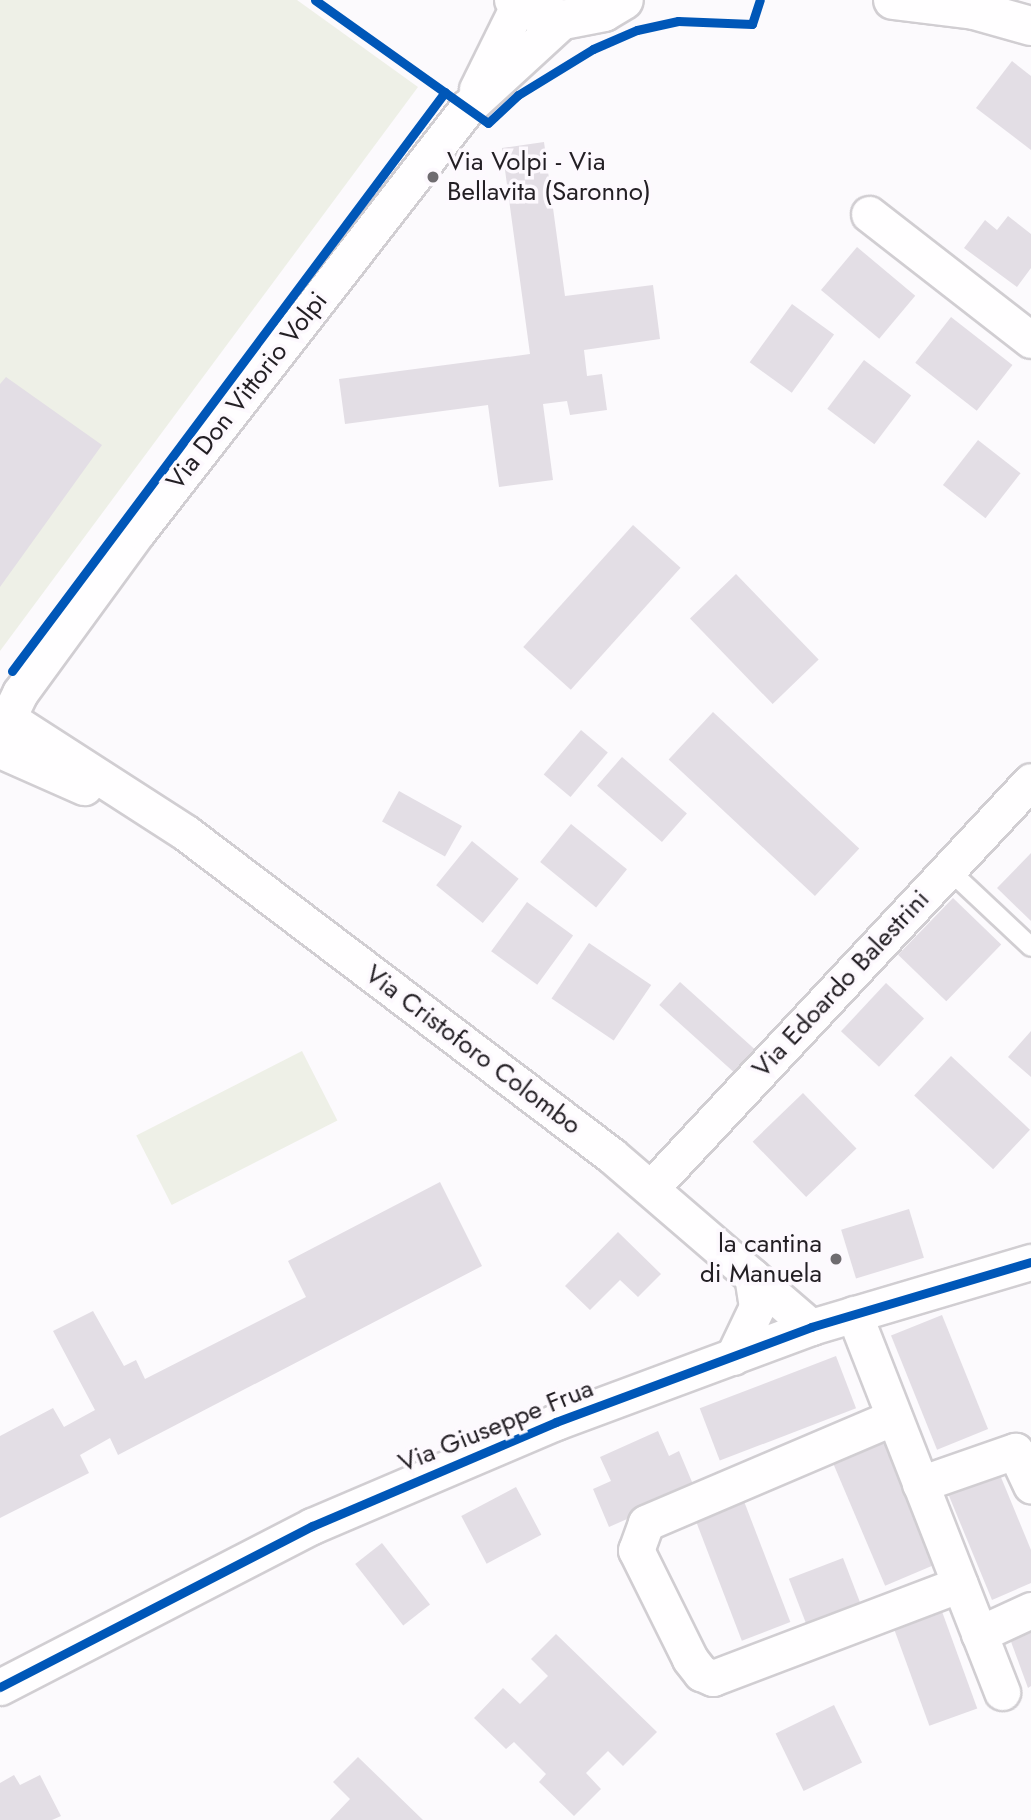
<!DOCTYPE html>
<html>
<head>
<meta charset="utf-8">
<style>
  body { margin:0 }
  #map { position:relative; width:1031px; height:1820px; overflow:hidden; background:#fcfafd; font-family:Jost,sans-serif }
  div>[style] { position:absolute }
  .green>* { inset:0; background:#eef0e7; transform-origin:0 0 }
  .building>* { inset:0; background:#e3dee5; transform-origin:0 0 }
  .path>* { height:4.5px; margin-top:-2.25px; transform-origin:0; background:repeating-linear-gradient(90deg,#d7d6d7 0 3.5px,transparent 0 8.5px) }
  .roads { filter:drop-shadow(2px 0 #d1ced2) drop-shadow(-2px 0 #d1ced2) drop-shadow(0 2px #d1ced2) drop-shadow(0 -2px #d1ced2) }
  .lane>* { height:18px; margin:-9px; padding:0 9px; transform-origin:9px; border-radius:9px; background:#fffeff }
  .street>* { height:35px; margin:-17.5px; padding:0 17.5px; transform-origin:17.5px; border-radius:17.5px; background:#fffeff }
  .secondary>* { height:38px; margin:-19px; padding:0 19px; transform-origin:19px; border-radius:19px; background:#fffeff }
  .cycleway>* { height:9px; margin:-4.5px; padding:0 4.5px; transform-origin:4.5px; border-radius:4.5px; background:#0057b8 }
  .dots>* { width:19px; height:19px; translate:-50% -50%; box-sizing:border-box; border:4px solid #fdf9fe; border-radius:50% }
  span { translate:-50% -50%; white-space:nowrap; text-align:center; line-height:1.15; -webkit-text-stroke:7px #fdf9fe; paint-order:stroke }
  .poi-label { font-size:26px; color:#231f24 }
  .left { translate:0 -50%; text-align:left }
  .right { translate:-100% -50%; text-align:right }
  .street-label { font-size:26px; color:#231f24 }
</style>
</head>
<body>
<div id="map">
  <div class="green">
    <div style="clip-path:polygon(0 0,297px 0,418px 87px,0 651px)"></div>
    <div style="left:302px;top:1051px;width:78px;height:186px;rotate:63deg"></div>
  </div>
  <div class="building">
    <div style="clip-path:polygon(1012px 61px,1031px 76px,1031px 150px,976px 108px)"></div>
    <div style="clip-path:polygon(544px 142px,565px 296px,653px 285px,660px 339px,584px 350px,587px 376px,602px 374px,607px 410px,570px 415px,567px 401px,543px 404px,553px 480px,499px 487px,488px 405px,345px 424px,339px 379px,530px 354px,502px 148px)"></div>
    <div style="clip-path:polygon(1008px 216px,1031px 234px,1031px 268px,1017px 287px,964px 248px,985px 220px,997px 230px)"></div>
    <div style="left:857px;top:247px;width:76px;height:56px;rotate:40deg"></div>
    <div style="left:792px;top:304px;width:52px;height:72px;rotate:36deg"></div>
    <div style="left:951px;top:317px;width:78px;height:58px;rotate:38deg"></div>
    <div style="left:864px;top:360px;width:59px;height:61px;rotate:37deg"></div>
    <div style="clip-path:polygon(6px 377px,102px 445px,0 587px,0 384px)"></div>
    <div style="left:978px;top:440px;width:54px;height:57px;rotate:38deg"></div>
    <div style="left:633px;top:525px;width:64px;height:164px;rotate:42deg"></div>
    <div style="left:736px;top:574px;width:119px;height:64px;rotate:46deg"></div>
    <div style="left:713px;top:712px;width:200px;height:65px;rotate:43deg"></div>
    <div style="left:581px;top:730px;width:35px;height:58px;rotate:40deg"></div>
    <div style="left:622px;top:757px;width:86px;height:38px;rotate:41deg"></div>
    <div style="left:399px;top:791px;width:72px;height:35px;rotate:29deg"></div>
    <div style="left:571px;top:824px;width:72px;height:49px;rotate:39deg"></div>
    <div style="left:472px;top:841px;width:60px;height:57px;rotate:39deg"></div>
    <div style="clip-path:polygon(1031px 853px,1031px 921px,997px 888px)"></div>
    <div style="left:953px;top:898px;width:67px;height:79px;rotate:44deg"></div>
    <div style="left:527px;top:902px;width:57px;height:61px;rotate:36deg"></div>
    <div style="left:589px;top:943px;width:75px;height:67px;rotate:34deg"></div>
    <div style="left:680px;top:982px;width:108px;height:31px;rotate:42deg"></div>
    <div style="left:886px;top:983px;width:52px;height:66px;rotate:43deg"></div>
    <div style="clip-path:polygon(1031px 1031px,1031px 1077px,1008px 1057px)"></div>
    <div style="left:951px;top:1056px;width:108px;height:54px;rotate:43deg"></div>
    <div style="left:803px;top:1093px;width:77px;height:70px;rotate:46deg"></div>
    <div style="clip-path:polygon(440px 1182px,482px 1266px,118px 1455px,110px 1438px,80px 1455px,89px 1473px,0 1518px,0 1436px,53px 1408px,64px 1427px,95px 1410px,53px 1331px,93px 1311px,124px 1366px,136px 1360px,145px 1379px,306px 1297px,288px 1261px)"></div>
    <div style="left:909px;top:1209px;width:51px;height:71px;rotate:73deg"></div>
    <div style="clip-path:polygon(618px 1232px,661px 1274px,638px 1297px,620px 1280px,590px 1310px,565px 1286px)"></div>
    <div style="left:942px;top:1315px;width:123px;height:55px;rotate:68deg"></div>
    <div style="left:836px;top:1356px;width:56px;height:146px;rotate:69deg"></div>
    <div style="clip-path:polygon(658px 1431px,669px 1456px,679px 1451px,695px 1489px,609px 1527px,593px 1489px,611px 1481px,600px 1457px)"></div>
    <div style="left:886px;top:1442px;width:132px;height:57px;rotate:67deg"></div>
    <div style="clip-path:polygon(998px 1470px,1031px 1550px,1031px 1583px,992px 1600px,947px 1491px)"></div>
    <div style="left:516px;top:1487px;width:54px;height:62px;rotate:62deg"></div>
    <div style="left:742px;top:1496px;width:135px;height:52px;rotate:69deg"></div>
    <div style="left:382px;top:1543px;width:78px;height:34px;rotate:52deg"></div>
    <div style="left:843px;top:1558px;width:48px;height:58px;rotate:69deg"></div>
    <div style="left:940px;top:1606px;width:109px;height:51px;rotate:70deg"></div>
    <div style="clip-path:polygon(1031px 1631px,1031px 1686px,1028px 1688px,1010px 1639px)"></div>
    <div style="clip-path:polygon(556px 1634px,657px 1732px,623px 1766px,608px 1751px,586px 1773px,601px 1789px,574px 1816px,539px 1782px,546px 1774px,514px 1742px,506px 1749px,474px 1718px,503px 1688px,520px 1704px,548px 1676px,531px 1659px)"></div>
    <div style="left:834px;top:1705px;width:64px;height:65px;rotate:64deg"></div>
    <div style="clip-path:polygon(358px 1757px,423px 1820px,330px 1820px,350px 1799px,333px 1782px)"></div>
    <div style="clip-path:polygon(14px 1775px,20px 1785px,40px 1775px,61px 1816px,52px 1820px,0 1820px,0 1783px)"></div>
  </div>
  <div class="path">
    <div style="left:645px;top:29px;width:34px;rotate:-14deg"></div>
    <div style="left:678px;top:21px;width:74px;rotate:2.3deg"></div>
    <div style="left:752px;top:24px;width:25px;rotate:-72deg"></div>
  </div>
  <div class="roads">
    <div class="lane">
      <div style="left:947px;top:868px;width:115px;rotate:43.2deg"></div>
    </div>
    <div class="street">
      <div style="left:477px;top:89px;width:95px;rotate:-63.7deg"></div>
      <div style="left:869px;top:214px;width:205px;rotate:37.9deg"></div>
      <div style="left:0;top:713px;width:221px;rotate:32.8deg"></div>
      <div style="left:186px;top:833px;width:533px;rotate:37.15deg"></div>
      <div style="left:611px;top:1155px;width:264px;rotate:40.7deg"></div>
      <div style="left:0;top:734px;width:46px;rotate:-64deg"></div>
      <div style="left:20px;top:693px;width:202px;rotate:-53.9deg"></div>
      <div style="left:139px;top:530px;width:536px;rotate:-52.13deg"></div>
      <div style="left:468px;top:107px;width:129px;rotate:-42.5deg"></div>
      <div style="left:0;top:750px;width:92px;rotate:23.8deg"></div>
      <div style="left:652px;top:1187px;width:555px;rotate:-46.97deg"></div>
      <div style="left:854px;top:1314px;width:406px;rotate:68.6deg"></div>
      <div style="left:733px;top:1357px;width:55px;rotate:-64.4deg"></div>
      <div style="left:757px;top:1307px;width:31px;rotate:-99deg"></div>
      <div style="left:894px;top:1417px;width:270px;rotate:156.9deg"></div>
      <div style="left:646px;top:1523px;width:29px;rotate:110deg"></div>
      <div style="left:636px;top:1550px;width:122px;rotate:63.6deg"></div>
      <div style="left:690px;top:1659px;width:18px;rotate:52deg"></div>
      <div style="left:701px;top:1673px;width:13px;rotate:23deg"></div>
      <div style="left:713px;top:1678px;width:264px;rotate:-20.8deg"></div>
      <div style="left:920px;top:1484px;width:101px;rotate:-19.2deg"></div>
      <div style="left:1015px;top:1451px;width:38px;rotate:65deg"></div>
      <div style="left:979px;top:1634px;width:57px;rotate:-24.8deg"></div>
      <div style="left:0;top:1687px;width:351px;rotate:-27.3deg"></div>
      <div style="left:312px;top:1526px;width:265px;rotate:-23.1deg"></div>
      <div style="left:556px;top:1422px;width:272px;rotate:-20.4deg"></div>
      <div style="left:811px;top:1327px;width:229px;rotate:-16.5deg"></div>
    </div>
    <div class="secondary">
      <div style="left:514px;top:0;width:28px;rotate:30deg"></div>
      <div style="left:538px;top:14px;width:26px;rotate:13deg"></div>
      <div style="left:563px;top:20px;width:42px;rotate:-11deg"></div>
      <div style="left:604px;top:12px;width:23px;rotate:-31deg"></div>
      <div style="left:893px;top:0;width:82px;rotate:7deg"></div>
      <div style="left:974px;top:10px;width:59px;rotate:15.7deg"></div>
    </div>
  </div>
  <div class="cycleway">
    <div style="left:315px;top:0;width:212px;rotate:35.4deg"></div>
    <div style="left:488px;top:123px;width:41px;rotate:-43deg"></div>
    <div style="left:518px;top:95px;width:88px;rotate:-31.5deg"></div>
    <div style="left:593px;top:49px;width:48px;rotate:-23.4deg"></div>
    <div style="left:637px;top:30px;width:42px;rotate:-12.4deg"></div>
    <div style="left:678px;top:21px;width:74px;rotate:2.3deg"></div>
    <div style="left:752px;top:24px;width:25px;rotate:-72deg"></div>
    <div style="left:12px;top:671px;width:723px;rotate:-53.21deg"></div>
    <div style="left:0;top:1687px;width:351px;rotate:-27.3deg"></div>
    <div style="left:312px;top:1526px;width:265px;rotate:-23.1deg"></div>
    <div style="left:556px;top:1422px;width:272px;rotate:-20.4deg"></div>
    <div style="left:811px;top:1327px;width:229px;rotate:-16.5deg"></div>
  </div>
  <div class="dots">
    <div style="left:433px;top:177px;background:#6f6c70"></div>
    <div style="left:836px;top:1259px;background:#6f6c70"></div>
  </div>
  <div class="poi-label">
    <span class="left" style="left:447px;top:177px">Via Volpi - Via<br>Bellavita (Saronno)</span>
    <span class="right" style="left:822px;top:1259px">la cantina<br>di Manuela</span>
  </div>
  <div class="street-label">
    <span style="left:247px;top:391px;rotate:-52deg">Via Don Vittorio Volpi</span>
    <span style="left:841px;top:984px;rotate:-47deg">Via Edoardo Balestrini</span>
    <span style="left:473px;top:1050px;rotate:37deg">Via Cristoforo Colombo</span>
    <span style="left:496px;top:1426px;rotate:-22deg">Via Giuseppe Frua</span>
  </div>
</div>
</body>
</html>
